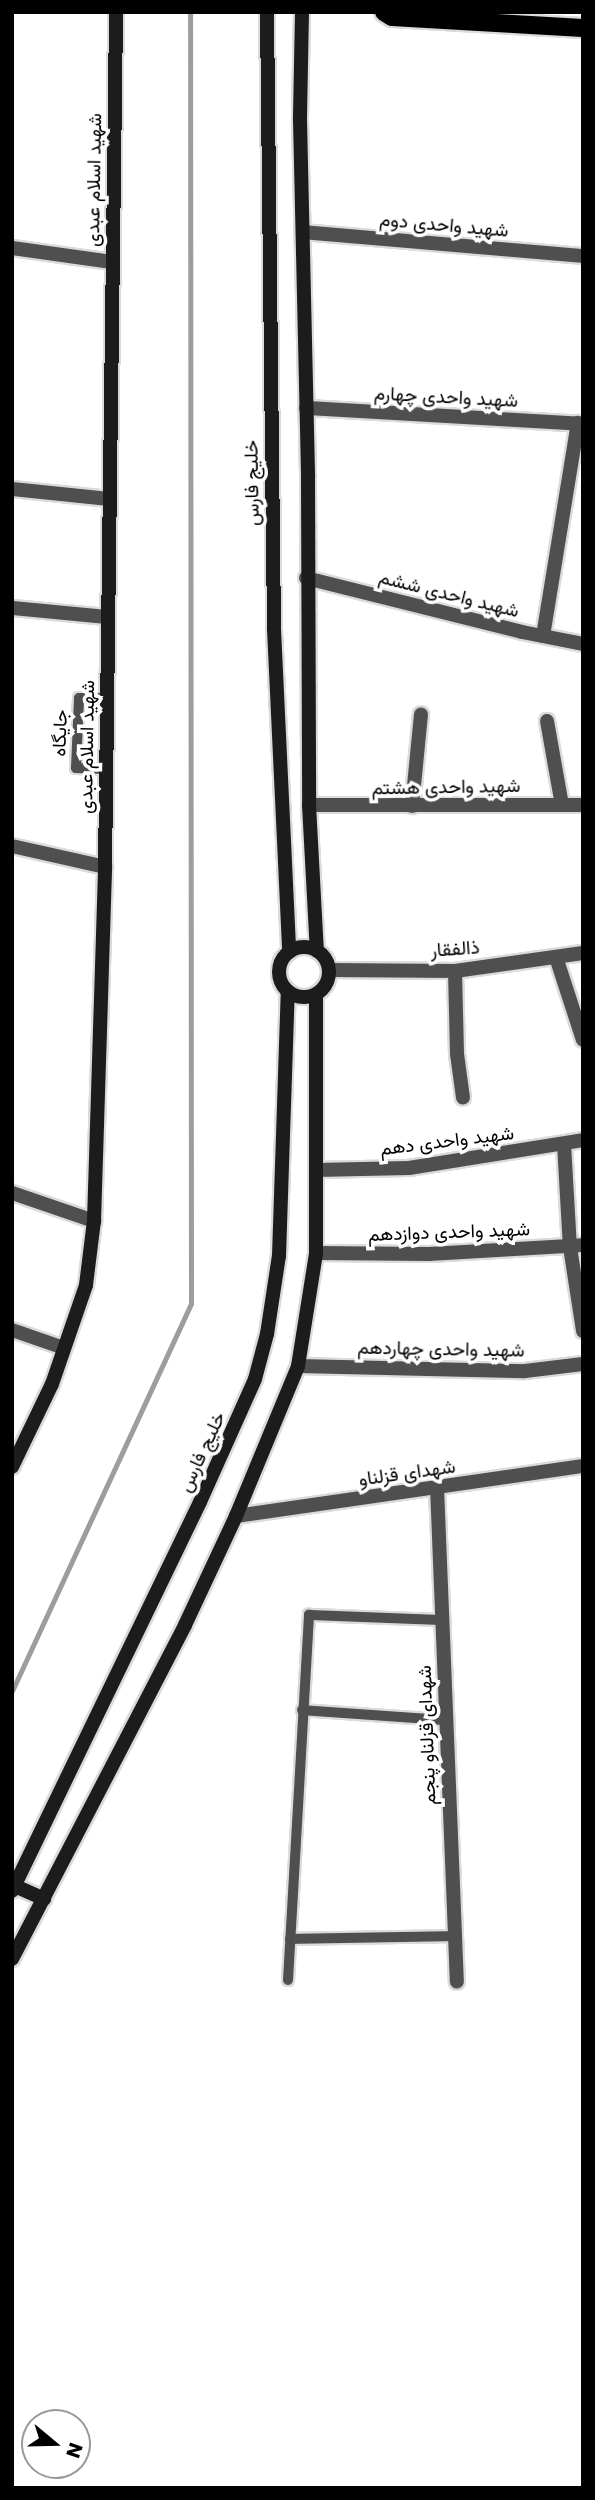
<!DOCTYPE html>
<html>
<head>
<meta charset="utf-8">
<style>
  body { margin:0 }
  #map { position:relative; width:595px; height:2500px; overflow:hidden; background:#fff; font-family:Poppins,Vazirmatn,sans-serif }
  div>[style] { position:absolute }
  .stream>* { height:5px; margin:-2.5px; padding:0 2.5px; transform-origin:2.5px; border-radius:2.5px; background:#9d9d9d }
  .roads { filter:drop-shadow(2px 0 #dbdbdb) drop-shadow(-2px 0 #dbdbdb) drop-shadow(0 2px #dbdbdb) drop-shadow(0 -2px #dbdbdb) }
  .service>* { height:10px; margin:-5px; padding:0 5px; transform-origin:5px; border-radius:5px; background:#4f4f4f }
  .minor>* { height:14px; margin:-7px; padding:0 7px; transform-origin:7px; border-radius:7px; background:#4f4f4f }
  .tertiary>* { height:14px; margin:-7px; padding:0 7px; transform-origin:7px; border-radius:7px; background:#4f4f4f }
  .secondary>* { height:14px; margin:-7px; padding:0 7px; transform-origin:7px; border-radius:7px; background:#1c1c1c }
  .secondary>.ring { margin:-7px; padding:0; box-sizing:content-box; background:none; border:14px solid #1c1c1c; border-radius:50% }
  .primary>* { height:18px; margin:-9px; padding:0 9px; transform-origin:9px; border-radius:9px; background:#000 }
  span { translate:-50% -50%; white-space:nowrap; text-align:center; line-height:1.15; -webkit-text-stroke:7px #fff; paint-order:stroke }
  .street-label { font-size:19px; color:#000 }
  .frame { position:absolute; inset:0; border:14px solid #000; pointer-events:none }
  .north { position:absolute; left:21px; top:2409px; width:70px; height:70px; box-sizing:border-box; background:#fff; border:2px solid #999; border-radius:50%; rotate:109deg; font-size:19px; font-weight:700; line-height:28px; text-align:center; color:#000 }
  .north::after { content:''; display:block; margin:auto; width:24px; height:32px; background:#000; clip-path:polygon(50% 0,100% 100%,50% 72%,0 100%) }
</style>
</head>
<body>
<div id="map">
  <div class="stream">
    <div style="left:12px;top:1691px;width:427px;rotate:-65.2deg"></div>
    <div style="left:191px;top:1303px;width:1291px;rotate:-90.04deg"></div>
  </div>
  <div class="roads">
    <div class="service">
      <div style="left:106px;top:769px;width:30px;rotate:-178deg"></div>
      <div style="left:76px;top:768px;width:70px;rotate:-87.5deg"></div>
      <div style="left:79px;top:698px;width:28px"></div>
      <div style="left:302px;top:1710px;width:144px;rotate:4deg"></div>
      <div style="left:290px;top:1939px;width:165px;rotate:-1deg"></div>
      <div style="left:288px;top:1980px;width:366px;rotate:-86.7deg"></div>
      <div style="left:309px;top:1615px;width:133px;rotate:2.2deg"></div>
    </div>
    <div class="minor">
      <div style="left:303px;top:232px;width:281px;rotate:4.9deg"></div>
      <div style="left:12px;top:248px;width:101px;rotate:8deg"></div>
      <div style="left:306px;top:408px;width:277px;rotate:3.3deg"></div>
      <div style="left:12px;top:489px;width:98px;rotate:5.9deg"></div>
      <div style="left:306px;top:578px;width:223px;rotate:14deg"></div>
      <div style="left:522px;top:632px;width:62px;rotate:11.1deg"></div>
      <div style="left:12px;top:608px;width:96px;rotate:5.4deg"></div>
      <div style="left:543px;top:636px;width:216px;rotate:-80.7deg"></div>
      <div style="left:547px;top:721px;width:85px;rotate:79.9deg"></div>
      <div style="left:309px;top:805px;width:274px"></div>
      <div style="left:412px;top:806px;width:92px;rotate:-84.4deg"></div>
      <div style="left:12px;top:846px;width:95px;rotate:12.7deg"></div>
      <div style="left:556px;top:957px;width:87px;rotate:72deg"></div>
      <div style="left:455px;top:971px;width:83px;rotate:88.6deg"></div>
      <div style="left:457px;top:1054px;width:44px;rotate:82.2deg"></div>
      <div style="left:564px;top:1144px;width:103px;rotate:86.7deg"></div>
      <div style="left:570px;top:1247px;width:85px;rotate:81.2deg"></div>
      <div style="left:316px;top:1170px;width:93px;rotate:-1.2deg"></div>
      <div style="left:409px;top:1168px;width:176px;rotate:-9.1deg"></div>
      <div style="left:12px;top:1193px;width:87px;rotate:18.9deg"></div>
      <div style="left:316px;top:1253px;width:113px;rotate:0.5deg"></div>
      <div style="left:429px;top:1254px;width:154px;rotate:-3.3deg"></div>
      <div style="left:12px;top:1330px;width:55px;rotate:19.1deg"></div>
      <div style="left:298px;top:1366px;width:227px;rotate:1.3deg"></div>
      <div style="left:525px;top:1371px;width:58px;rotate:-6.9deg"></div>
      <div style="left:437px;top:1487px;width:495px;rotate:87.7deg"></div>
      <div style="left:236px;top:1516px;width:351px;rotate:-8.2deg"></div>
    </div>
    <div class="tertiary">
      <div style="left:329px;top:970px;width:126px;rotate:0.5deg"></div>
      <div style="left:455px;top:971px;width:129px;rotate:-8deg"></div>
    </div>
    <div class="secondary">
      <div style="left:267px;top:12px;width:617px;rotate:89.35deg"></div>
      <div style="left:274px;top:629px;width:323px;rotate:87.3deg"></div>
      <div style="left:302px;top:12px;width:108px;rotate:91.1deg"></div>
      <div style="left:300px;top:120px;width:358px;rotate:88.7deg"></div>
      <div style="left:308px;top:478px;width:327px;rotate:89.8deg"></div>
      <div style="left:309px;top:805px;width:146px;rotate:86.9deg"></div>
      <div class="ring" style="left:279px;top:947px;width:36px;height:36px"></div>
      <div style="left:12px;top:1467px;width:92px;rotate:-64.3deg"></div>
      <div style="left:52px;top:1384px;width:105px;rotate:-71deg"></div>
      <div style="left:86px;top:1285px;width:64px;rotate:-82.9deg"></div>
      <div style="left:94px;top:1221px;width:354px;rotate:-88.2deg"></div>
      <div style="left:105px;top:867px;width:855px;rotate:-89.26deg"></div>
      <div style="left:15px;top:1886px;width:32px;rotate:24deg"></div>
      <div style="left:12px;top:1891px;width:432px;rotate:-64.2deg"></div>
      <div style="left:200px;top:1502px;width:135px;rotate:-65.9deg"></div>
      <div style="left:255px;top:1379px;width:47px;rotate:-75.1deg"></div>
      <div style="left:267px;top:1334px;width:79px;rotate:-81.3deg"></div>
      <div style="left:279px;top:1256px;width:265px;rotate:-88.1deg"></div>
      <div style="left:12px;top:1959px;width:376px;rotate:-62.6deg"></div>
      <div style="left:185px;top:1625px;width:120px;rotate:-64.9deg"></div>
      <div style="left:236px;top:1516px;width:162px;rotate:-67.5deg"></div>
      <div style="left:298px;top:1366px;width:114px;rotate:-80.9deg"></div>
      <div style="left:316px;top:1253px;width:258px;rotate:-90deg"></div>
    </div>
    <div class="primary">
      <div style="left:384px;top:12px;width:9px;rotate:32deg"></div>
      <div style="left:392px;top:17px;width:191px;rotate:3.3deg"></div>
    </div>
  </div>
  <div class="street-label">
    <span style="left:94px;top:180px;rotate:-89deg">شهید اسلام عبدی</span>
    <span style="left:444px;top:225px;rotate:5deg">شهید واحدی دوم</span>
    <span style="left:446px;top:397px;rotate:3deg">شهید واحدی چهارم</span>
    <span style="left:252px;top:483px;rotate:-91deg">خلیج فارس</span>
    <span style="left:449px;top:594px;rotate:14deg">شهید واحدی ششم</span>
    <span style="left:60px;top:733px;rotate:-88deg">جایگاه</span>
    <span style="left:87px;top:747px;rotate:-89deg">شهید اسلام عبدی</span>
    <span style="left:446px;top:787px;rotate:-1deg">شهید واحدی هشتم</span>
    <span style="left:455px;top:949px;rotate:-4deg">ذالفقار</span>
    <span style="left:447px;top:1141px;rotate:-7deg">شهید واحدی دهم</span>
    <span style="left:449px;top:1232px;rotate:-2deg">شهید واحدی دوازدهم</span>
    <span style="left:441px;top:1349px;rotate:1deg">شهید واحدی چهاردهم</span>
    <span style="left:202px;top:1452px;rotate:-65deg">خلیج فارس</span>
    <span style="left:407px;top:1473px;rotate:-8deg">شهدای قزلناو</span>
    <span style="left:427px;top:1735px;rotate:-92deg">شهدای قزلناو پنجم</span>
  </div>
  <div class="frame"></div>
  <div class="north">N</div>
</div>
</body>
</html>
